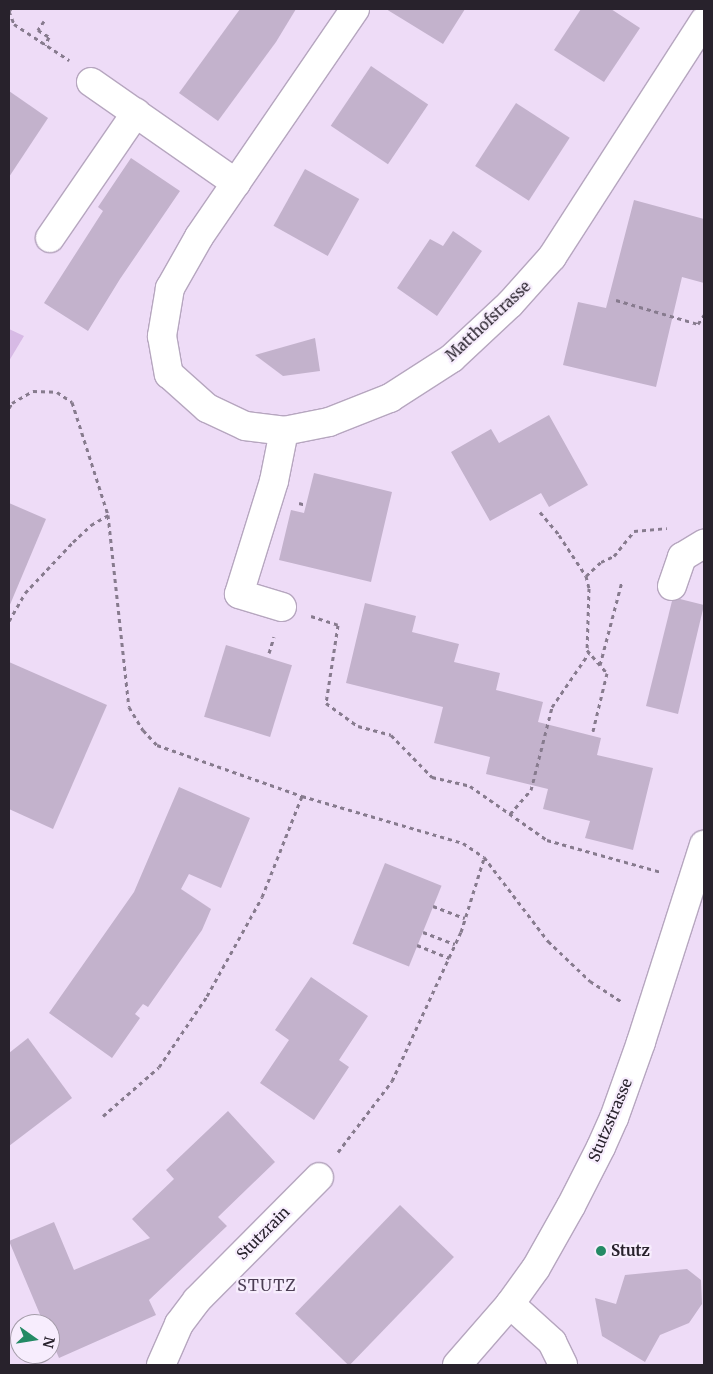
<!DOCTYPE html>
<html>
<head>
<meta charset="utf-8">
<style>
  body { margin:0 }
  #map { position:relative; width:713px; height:1374px; overflow:hidden; background:#eedcf7; font-family:Merriweather,serif }
  div>[style] { position:absolute }
  .green>* { inset:0; background:#d7bae5 }
  .building>* { inset:0; background:#c3b2cc; transform-origin:0 0 }
  .path>* { height:3px; margin-top:-1.5px; transform-origin:0; background:repeating-linear-gradient(90deg,#877b8e 0 4px,transparent 0 8px) }
  .roads { filter:drop-shadow(1px 0 #b6a6bf) drop-shadow(-1px 0 #b6a6bf) drop-shadow(0 1px #b6a6bf) drop-shadow(0 -1px #b6a6bf) }
  .minor>* { height:28px; margin:-14px; padding:0 14px; transform-origin:14px; border-radius:14px; background:#fff }
  .dots>* { width:14px; height:14px; translate:-50% -50%; box-sizing:border-box; border:2px solid #f7edfd; border-radius:50% }
  span { translate:-50% -50%; white-space:nowrap; text-align:center; line-height:1.15; -webkit-text-stroke:4.5px #f7edfd; paint-order:stroke }
  .street-label { font-size:15px; color:#28222c }
  .poi-label { font-size:15px; color:#28222c; font-weight:700 }
  .left { translate:0 -50%; text-align:left }
  .neighbourhood-label { font-size:16px; color:#4c3e54; letter-spacing:1px }
  .frame { position:absolute; inset:0; border:10px solid #28222c; pointer-events:none }
  .north { position:absolute; left:10px; top:1314px; width:50px; height:50px; box-sizing:border-box; background:#f7edfd; border:1px solid #a49ca9; border-radius:50%; rotate:103deg; font-size:14px; font-weight:700; line-height:20px; text-align:center; color:#28222c }
  .north::after { content:''; display:block; margin:auto; width:18px; height:22px; background:#248a65; clip-path:polygon(50% 0,100% 100%,50% 72%,0 100%) }
</style>
</head>
<body>
<div id="map">
  <div class="green">
    <div style="clip-path:polygon(9px 329px,24px 336px,9px 361px)"></div>
  </div>
  <div class="building">
    <div style="clip-path:polygon(240px 9px,296px 9px,276px 42px,218px 121px,179px 93px)"></div>
    <div style="clip-path:polygon(386px 9px,465px 9px,443px 44px)"></div>
    <div style="clip-path:polygon(581px 9px,611px 9px,640px 28px,604px 82px,554px 50px)"></div>
    <div style="left:371px;top:66px;width:69px;height:72px;rotate:34deg"></div>
    <div style="clip-path:polygon(9px 91px,48px 118px,9px 177px)"></div>
    <div style="left:516px;top:103px;width:64px;height:75px;rotate:33deg"></div>
    <div style="clip-path:polygon(131px 158px,180px 191px,120px 279px,88px 331px,44px 303px,103px 211px,98px 207px)"></div>
    <div style="left:305px;top:169px;width:62px;height:65px;rotate:29deg"></div>
    <div style="clip-path:polygon(634px 200px,704px 219px,704px 283px,682px 277px,656px 387px,563px 365px,578px 302px,606px 308px)"></div>
    <div style="clip-path:polygon(453px 231px,482px 251px,437px 316px,397px 288px,430px 239px,443px 246px)"></div>
    <div style="clip-path:polygon(315px 338px,320px 371px,283px 376px,255px 355px)"></div>
    <div style="clip-path:polygon(549px 415px,588px 485px,549px 507px,541px 493px,490px 521px,451px 452px,491px 429px,499px 443px)"></div>
    <div style="clip-path:polygon(314px 473px,392px 492px,371px 582px,279px 560px,291px 510px,304px 513px)"></div>
    <div style="clip-path:polygon(9px 503px,46px 519px,9px 607px)"></div>
    <div style="clip-path:polygon(680px 599px,704px 605px,678px 714px,646px 706px,672px 601px)"></div>
    <div style="clip-path:polygon(365px 603px,416px 616px,412px 632px,459px 644px,454px 662px,500px 673px,496px 690px,543px 702px,538px 722px,601px 738px,597px 755px,653px 768px,633px 850px,585px 838px,590px 821px,543px 809px,548px 789px,486px 774px,490px 757px,434px 743px,443px 707px,346px 683px)"></div>
    <div style="left:226px;top:645px;width:69px;height:75px;rotate:17deg"></div>
    <div style="clip-path:polygon(9px 662px,107px 705px,53px 829px,9px 809px)"></div>
    <div style="clip-path:polygon(179px 787px,250px 818px,221px 888px,189px 874px,181px 889px,211px 909px,202px 930px,148px 1007px,143px 1004px,135px 1014px,140px 1018px,112px 1058px,49px 1013px,134px 892px)"></div>
    <div style="left:385px;top:863px;width:61px;height:87px;rotate:22deg"></div>
    <div style="clip-path:polygon(311px 977px,368px 1016px,339px 1060px,349px 1067px,314px 1120px,260px 1083px,289px 1040px,275px 1030px)"></div>
    <div style="clip-path:polygon(28px 1038px,72px 1098px,9px 1146px,9px 1053px)"></div>
    <div style="clip-path:polygon(228px 1111px,275px 1162px,218px 1217px,227px 1226px,149px 1300px,156px 1315px,59px 1358px,50px 1337px,50px 1324px,44px 1324px,9px 1241px,54px 1222px,74px 1270px,150px 1238px,132px 1219px,174px 1179px,166px 1170px)"></div>
    <div style="left:400px;top:1205px;width:75px;height:151px;rotate:44deg"></div>
    <div style="clip-path:polygon(687px 1269px,701px 1280px,702px 1304px,689px 1323px,660px 1335px,645px 1362px,602px 1336px,595px 1298px,616px 1304px,625px 1275px)"></div>
  </div>
  <div class="path">
    <div style="left:11px;top:9px;width:3px;rotate:135deg"></div>
    <div style="left:9px;top:11px;width:14px;rotate:69deg"></div>
    <div style="left:14px;top:24px;width:66px;rotate:33.2deg"></div>
    <div style="left:44px;top:21px;width:11px;rotate:124deg"></div>
    <div style="left:38px;top:30px;width:13px;rotate:32deg"></div>
    <div style="left:49px;top:37px;width:9px;rotate:117deg"></div>
    <div style="left:616px;top:300px;width:85px;rotate:16.3deg"></div>
    <div style="left:698px;top:324px;width:11px;rotate:-56deg"></div>
    <div style="left:9px;top:408px;width:6px;rotate:-59deg"></div>
    <div style="left:12px;top:403px;width:24px;rotate:-30deg"></div>
    <div style="left:33px;top:391px;width:24px;rotate:2deg"></div>
    <div style="left:57px;top:392px;width:18px;rotate:34deg"></div>
    <div style="left:72px;top:402px;width:119px;rotate:72.3deg"></div>
    <div style="left:108px;top:515px;width:193px;rotate:83.8deg"></div>
    <div style="left:129px;top:707px;width:27px;rotate:59deg"></div>
    <div style="left:143px;top:730px;width:21px;rotate:47deg"></div>
    <div style="left:157px;top:745px;width:154px;rotate:19.4deg"></div>
    <div style="left:302px;top:796px;width:168px;rotate:16.3deg"></div>
    <div style="left:463px;top:843px;width:25px;rotate:34deg"></div>
    <div style="left:484px;top:857px;width:106px;rotate:52.7deg"></div>
    <div style="left:548px;top:941px;width:58px;rotate:43.6deg"></div>
    <div style="left:590px;top:981px;width:37px;rotate:33deg"></div>
    <div style="left:299px;top:503px;width:7px;rotate:16deg"></div>
    <div style="left:540px;top:512px;width:30px;rotate:50deg"></div>
    <div style="left:559px;top:535px;width:49px;rotate:56.6deg"></div>
    <div style="left:586px;top:576px;width:12px;rotate:76deg"></div>
    <div style="left:589px;top:588px;width:62px;rotate:91.8deg"></div>
    <div style="left:587px;top:650px;width:30px;rotate:49deg"></div>
    <div style="left:607px;top:673px;width:60px;rotate:103.6deg"></div>
    <div style="left:586px;top:576px;width:21px;rotate:-43deg"></div>
    <div style="left:601px;top:562px;width:14px;rotate:-25deg"></div>
    <div style="left:614px;top:556px;width:32px;rotate:-51deg"></div>
    <div style="left:634px;top:531px;width:33px;rotate:-5deg"></div>
    <div style="left:311px;top:616px;width:28px;rotate:18deg"></div>
    <div style="left:338px;top:625px;width:79px;rotate:98.7deg"></div>
    <div style="left:326px;top:703px;width:39px;rotate:36deg"></div>
    <div style="left:358px;top:726px;width:34px;rotate:15deg"></div>
    <div style="left:391px;top:735px;width:59px;rotate:45.7deg"></div>
    <div style="left:432px;top:777px;width:39px;rotate:13deg"></div>
    <div style="left:470px;top:786px;width:94px;rotate:35deg"></div>
    <div style="left:547px;top:840px;width:118px;rotate:15.7deg"></div>
    <div style="left:9px;top:621px;width:32px;rotate:-60deg"></div>
    <div style="left:25px;top:593px;width:70px;rotate:-46.7deg"></div>
    <div style="left:73px;top:542px;width:25px;rotate:-43deg"></div>
    <div style="left:91px;top:525px;width:20px;rotate:-30deg"></div>
    <div style="left:269px;top:653px;width:17px;rotate:-73deg"></div>
    <div style="left:600px;top:665px;width:87px;rotate:-75.3deg"></div>
    <div style="left:510px;top:814px;width:32px;rotate:-49deg"></div>
    <div style="left:531px;top:790px;width:86px;rotate:-75.8deg"></div>
    <div style="left:552px;top:707px;width:65px;rotate:-55.6deg"></div>
    <div style="left:433px;top:906px;width:34px;rotate:21deg"></div>
    <div style="left:423px;top:932px;width:34px;rotate:21deg"></div>
    <div style="left:417px;top:945px;width:35px;rotate:22deg"></div>
    <div style="left:103px;top:1116px;width:74px;rotate:-41.2deg"></div>
    <div style="left:159px;top:1067px;width:86px;rotate:-55.9deg"></div>
    <div style="left:207px;top:996px;width:113px;rotate:-60.9deg"></div>
    <div style="left:262px;top:897px;width:109px;rotate:-68.4deg"></div>
    <div style="left:338px;top:1152px;width:89px;rotate:-52.7deg"></div>
    <div style="left:392px;top:1081px;width:164px;rotate:-65.2deg"></div>
    <div style="left:461px;top:932px;width:77px;rotate:-72.7deg"></div>
  </div>
  <div class="roads">
    <div class="minor">
      <div style="left:355px;top:9px;width:276px;rotate:124.4deg"></div>
      <div style="left:199px;top:237px;width:59px;rotate:119.6deg"></div>
      <div style="left:170px;top:288px;width:49px;rotate:99.5deg"></div>
      <div style="left:162px;top:336px;width:39px;rotate:80deg"></div>
      <div style="left:169px;top:374px;width:51px;rotate:41.8deg"></div>
      <div style="left:207px;top:408px;width:42px;rotate:25.3deg"></div>
      <div style="left:245px;top:426px;width:39px;rotate:7deg"></div>
      <div style="left:284px;top:431px;width:46px;rotate:-11.3deg"></div>
      <div style="left:329px;top:422px;width:66px;rotate:-21.5deg"></div>
      <div style="left:390px;top:398px;width:74px;rotate:-32.8deg"></div>
      <div style="left:452px;top:358px;width:79px;rotate:-43deg"></div>
      <div style="left:510px;top:304px;width:63px;rotate:-48.2deg"></div>
      <div style="left:552px;top:257px;width:281px;rotate:-57.2deg"></div>
      <div style="left:91px;top:82px;width:177px;rotate:34.9deg"></div>
      <div style="left:50px;top:238px;width:152px;rotate:-55.5deg"></div>
      <div style="left:672px;top:586px;width:31px;rotate:-71deg"></div>
      <div style="left:682px;top:557px;width:26px;rotate:-31deg"></div>
      <div style="left:282px;top:607px;width:45px;rotate:-163.2deg"></div>
      <div style="left:239px;top:594px;width:118px;rotate:-72.8deg"></div>
      <div style="left:274px;top:481px;width:51px;rotate:-78.7deg"></div>
      <div style="left:510px;top:1304px;width:57px;rotate:42.1deg"></div>
      <div style="left:552px;top:1342px;width:25px;rotate:64deg"></div>
      <div style="left:161px;top:1365px;width:45px;rotate:-66.3deg"></div>
      <div style="left:179px;top:1324px;width:30px;rotate:-53deg"></div>
      <div style="left:197px;top:1300px;width:173px;rotate:-45.2deg"></div>
      <div style="left:457px;top:1365px;width:81px;rotate:-49deg"></div>
      <div style="left:510px;top:1304px;width:44px;rotate:-54.2deg"></div>
      <div style="left:536px;top:1268px;width:71px;rotate:-60.6deg"></div>
      <div style="left:571px;top:1206px;width:66px;rotate:-63deg"></div>
      <div style="left:601px;top:1147px;width:32px;rotate:-66deg"></div>
      <div style="left:614px;top:1118px;width:81px;rotate:-70.4deg"></div>
      <div style="left:641px;top:1042px;width:207px;rotate:-72.3deg"></div>
    </div>
  </div>
  <div class="dots">
    <div style="left:601px;top:1251px;background:#248a65"></div>
  </div>
  <div class="street-label">
    <span style="left:488px;top:321px;rotate:-43deg">Matthofstrasse</span>
    <span style="left:610px;top:1120px;rotate:-67deg">Stutzstrasse</span>
    <span style="left:263px;top:1233px;rotate:-45deg">Stutzrain</span>
  </div>
  <div class="poi-label">
    <span class="left" style="left:611px;top:1251px">Stutz</span>
  </div>
  <div class="neighbourhood-label">
    <span style="left:267px;top:1285px">STUTZ</span>
  </div>
  <div class="frame"></div>
  <div class="north">N</div>
</div>
</body>
</html>
